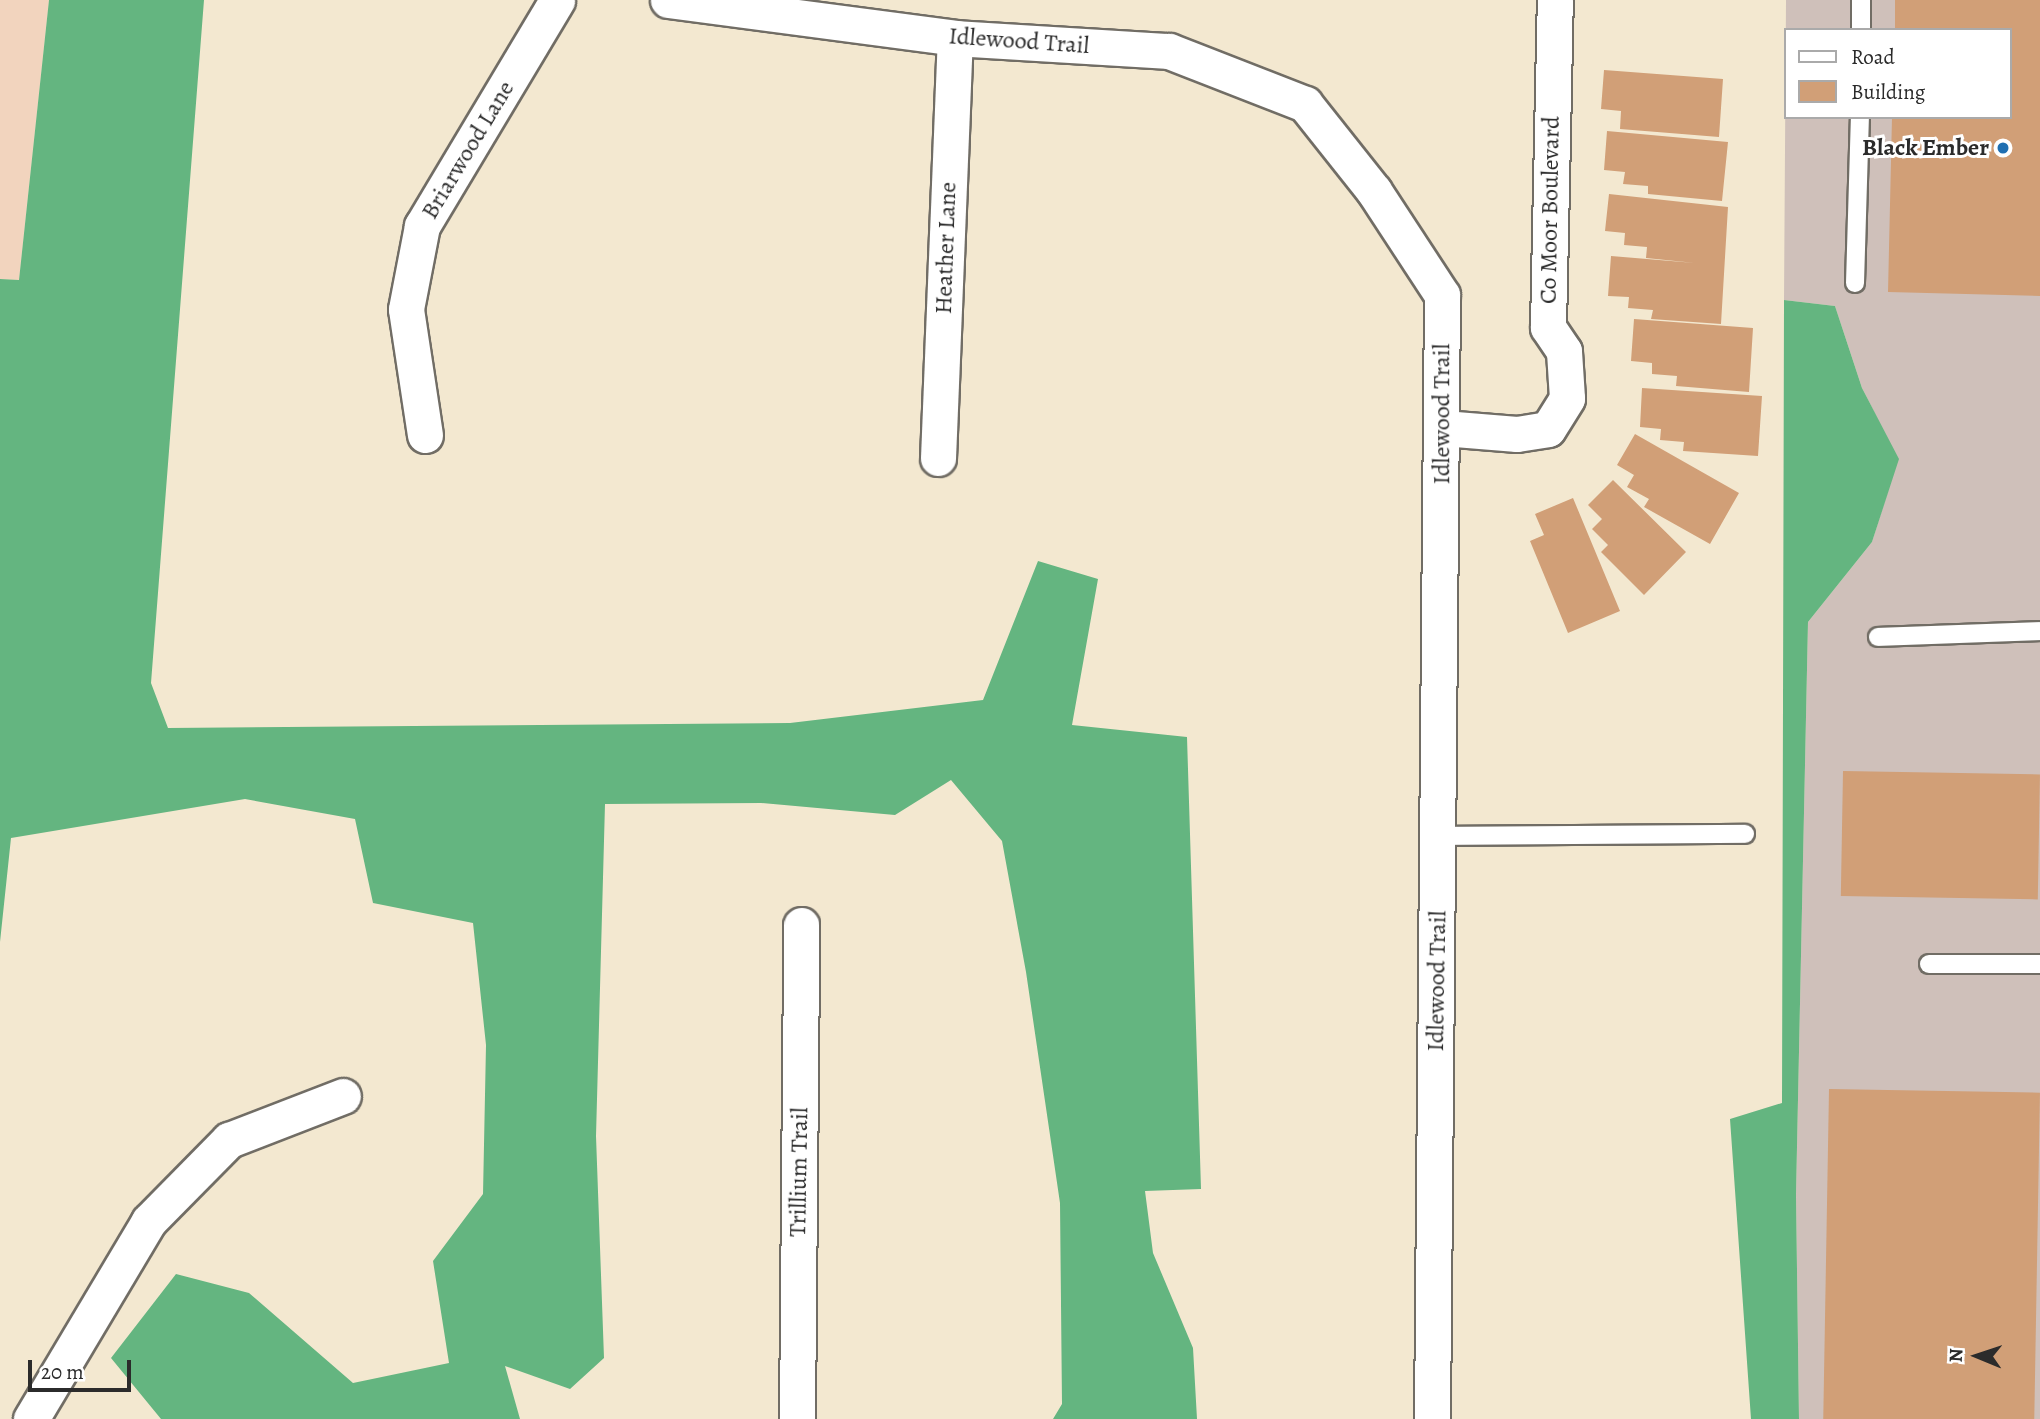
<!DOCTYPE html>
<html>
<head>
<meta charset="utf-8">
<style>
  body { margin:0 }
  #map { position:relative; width:2040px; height:1419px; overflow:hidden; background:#f3e8d0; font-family:Alegreya,serif }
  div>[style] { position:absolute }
  .built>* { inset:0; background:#f2d4be }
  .industrial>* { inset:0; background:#cfc0ba }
  .forest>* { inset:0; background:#64b580 }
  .building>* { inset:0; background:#d19f77; transform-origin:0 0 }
  .roads { filter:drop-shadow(2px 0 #716d65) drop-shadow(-2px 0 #716d65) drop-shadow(0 2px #716d65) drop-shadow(0 -2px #716d65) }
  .service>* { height:18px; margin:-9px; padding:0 9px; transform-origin:9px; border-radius:9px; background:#fff }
  .minor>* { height:35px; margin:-17.5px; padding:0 17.5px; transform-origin:17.5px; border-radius:17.5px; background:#fff }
  .dots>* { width:19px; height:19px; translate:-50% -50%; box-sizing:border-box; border:4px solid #fff; border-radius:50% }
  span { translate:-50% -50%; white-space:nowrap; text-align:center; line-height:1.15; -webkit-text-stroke:6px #fff; paint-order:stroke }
  .street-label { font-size:24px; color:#2b2b2b }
  .poi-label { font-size:24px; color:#2b2b2b; font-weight:700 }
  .right { translate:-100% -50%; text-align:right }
  .legend { position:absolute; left:1784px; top:28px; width:228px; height:91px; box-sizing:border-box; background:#fff; border:2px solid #aaa; margin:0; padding:9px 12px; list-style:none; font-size:21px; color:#2b2b2b }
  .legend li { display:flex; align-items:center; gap:14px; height:35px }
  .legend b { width:35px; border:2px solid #aaa }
  .north { position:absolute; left:1942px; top:1321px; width:70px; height:70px; -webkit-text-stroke:5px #fff; paint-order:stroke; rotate:272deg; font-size:19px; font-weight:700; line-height:28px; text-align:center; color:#2b2b2b }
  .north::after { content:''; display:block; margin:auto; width:24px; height:32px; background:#2b2b2b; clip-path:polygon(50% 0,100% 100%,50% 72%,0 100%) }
  .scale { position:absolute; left:28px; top:1360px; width:103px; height:32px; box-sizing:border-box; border:4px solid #2b2b2b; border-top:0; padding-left:9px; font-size:21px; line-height:24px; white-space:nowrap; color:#2b2b2b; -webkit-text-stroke:5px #fff; paint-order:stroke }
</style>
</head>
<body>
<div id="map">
  <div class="built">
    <div style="clip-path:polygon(0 0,49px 0,19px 280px,0 279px)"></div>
  </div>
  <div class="industrial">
    <div style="clip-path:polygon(evenodd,1786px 0,2040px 0,2040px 1419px,1799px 1419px,1796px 1195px,1808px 622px,1872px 542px,1898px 459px,1862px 388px,1835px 306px,1784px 300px,1786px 0,1786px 30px,2010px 30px,2010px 117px,1786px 117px,1786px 30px)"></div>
  </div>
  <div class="forest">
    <div style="clip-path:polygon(49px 0,204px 0,151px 683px,168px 728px,790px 723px,983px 700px,1038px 561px,1098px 579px,1072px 725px,1187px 737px,1201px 1189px,1145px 1191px,1153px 1253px,1193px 1348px,1197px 1419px,1053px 1419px,1062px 1404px,1060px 1203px,1026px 972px,1002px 841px,951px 780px,895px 815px,761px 803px,605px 804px,596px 1136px,604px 1358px,570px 1389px,505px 1366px,520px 1419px,161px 1419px,111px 1358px,176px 1274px,249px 1293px,353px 1383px,449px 1363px,433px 1261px,483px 1194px,486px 1045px,473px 923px,373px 903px,355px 819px,245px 799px,11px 838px,0 942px,0 279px,19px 280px)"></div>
    <div style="clip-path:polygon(1784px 300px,1835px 306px,1862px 388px,1899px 459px,1872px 542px,1808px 622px,1796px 1195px,1799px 1419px,1751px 1419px,1730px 1119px,1782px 1103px)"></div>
  </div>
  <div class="building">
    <div style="clip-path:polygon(1895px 0,2040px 0,2040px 296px,1888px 292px,1892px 117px,2010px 117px,2010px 30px,1895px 30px)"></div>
    <div style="clip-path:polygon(1604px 70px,1723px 79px,1719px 137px,1620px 129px,1621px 111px,1601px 109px)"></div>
    <div style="clip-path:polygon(1607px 131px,1728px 142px,1722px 201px,1648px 194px,1648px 186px,1623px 184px,1625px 172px,1604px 170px)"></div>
    <div style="clip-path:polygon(1609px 194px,1728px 207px,1721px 324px,1651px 319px,1653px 310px,1628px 308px,1629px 297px,1608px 296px,1611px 256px,1695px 263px,1646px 258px,1647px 247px,1624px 245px,1625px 233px,1605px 231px)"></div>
    <div style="clip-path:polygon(1634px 319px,1753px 328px,1749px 392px,1676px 386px,1677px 376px,1652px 374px,1652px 363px,1631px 361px)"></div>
    <div style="clip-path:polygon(1642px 388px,1762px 396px,1758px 456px,1683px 451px,1684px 442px,1660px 440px,1661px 429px,1640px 427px)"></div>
    <div style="clip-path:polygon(1635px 434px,1739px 493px,1710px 544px,1644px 507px,1649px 499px,1627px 487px,1634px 475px,1617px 465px)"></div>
    <div style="clip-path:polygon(1613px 480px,1686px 552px,1644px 595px,1601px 552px,1608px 545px,1592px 529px,1602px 519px,1588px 505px)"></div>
    <div style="clip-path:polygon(1573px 498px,1620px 611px,1568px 633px,1530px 541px,1544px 535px,1535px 514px)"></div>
    <div style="left:1843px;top:771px;width:197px;height:125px;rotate:1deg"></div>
    <div style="left:1829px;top:1089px;width:211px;height:330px;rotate:1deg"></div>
  </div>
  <div class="roads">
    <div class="service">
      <div style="left:1861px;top:30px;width:30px;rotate:-90deg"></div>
      <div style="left:1855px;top:283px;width:166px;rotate:-88.3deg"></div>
      <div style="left:1878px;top:637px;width:162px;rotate:-2.1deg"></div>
      <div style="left:1438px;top:836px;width:307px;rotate:-0.4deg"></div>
      <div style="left:1929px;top:964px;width:111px"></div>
    </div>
    <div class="minor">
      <div style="left:668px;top:0;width:290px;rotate:7.5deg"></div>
      <div style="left:955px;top:38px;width:214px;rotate:3.5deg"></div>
      <div style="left:1169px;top:51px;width:146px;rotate:21.3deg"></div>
      <div style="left:1305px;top:104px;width:111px;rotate:51.6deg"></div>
      <div style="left:1374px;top:191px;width:124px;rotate:56.8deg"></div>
      <div style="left:1442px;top:295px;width:1124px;rotate:90.51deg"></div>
      <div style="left:1443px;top:428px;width:74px;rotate:4.6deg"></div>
      <div style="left:1517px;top:434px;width:31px;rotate:-9deg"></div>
      <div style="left:1548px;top:429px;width:36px;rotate:-58deg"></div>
      <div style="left:1567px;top:398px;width:47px;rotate:-93.7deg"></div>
      <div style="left:1564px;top:351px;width:29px;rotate:-124deg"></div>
      <div style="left:1548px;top:327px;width:327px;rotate:-88.8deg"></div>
      <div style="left:425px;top:435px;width:127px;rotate:-98.6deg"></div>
      <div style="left:406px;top:309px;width:85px;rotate:-79.1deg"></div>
      <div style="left:422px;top:226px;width:263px;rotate:-59.1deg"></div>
      <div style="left:938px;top:458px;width:420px;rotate:-87.7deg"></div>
      <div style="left:31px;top:1419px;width:230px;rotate:-59.2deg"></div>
      <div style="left:149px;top:1221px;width:114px;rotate:-45.4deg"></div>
      <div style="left:229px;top:1140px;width:122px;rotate:-21.1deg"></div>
      <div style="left:797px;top:1419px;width:494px;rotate:-89.5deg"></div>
    </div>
  </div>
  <div class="dots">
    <div style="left:2003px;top:148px;background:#1f6fb2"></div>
  </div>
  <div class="street-label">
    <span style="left:1019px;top:41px;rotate:4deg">Idlewood Trail</span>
    <span style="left:468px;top:150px;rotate:-59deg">Briarwood Lane</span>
    <span style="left:1550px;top:210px;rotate:-89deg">Co Moor Boulevard</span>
    <span style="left:946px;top:248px;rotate:-88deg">Heather Lane</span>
    <span style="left:1442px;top:414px;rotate:-90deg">Idlewood Trail</span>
    <span style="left:1437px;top:981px;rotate:-89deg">Idlewood Trail</span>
    <span style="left:799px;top:1172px;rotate:-89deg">Trillium Trail</span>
  </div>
  <div class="poi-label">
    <span class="right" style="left:1989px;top:148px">Black Ember</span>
  </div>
  <ul class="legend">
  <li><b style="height:9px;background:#fff"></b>Road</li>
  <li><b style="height:19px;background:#d19f77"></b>Building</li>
  </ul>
  <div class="north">N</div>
  <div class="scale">20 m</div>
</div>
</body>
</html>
